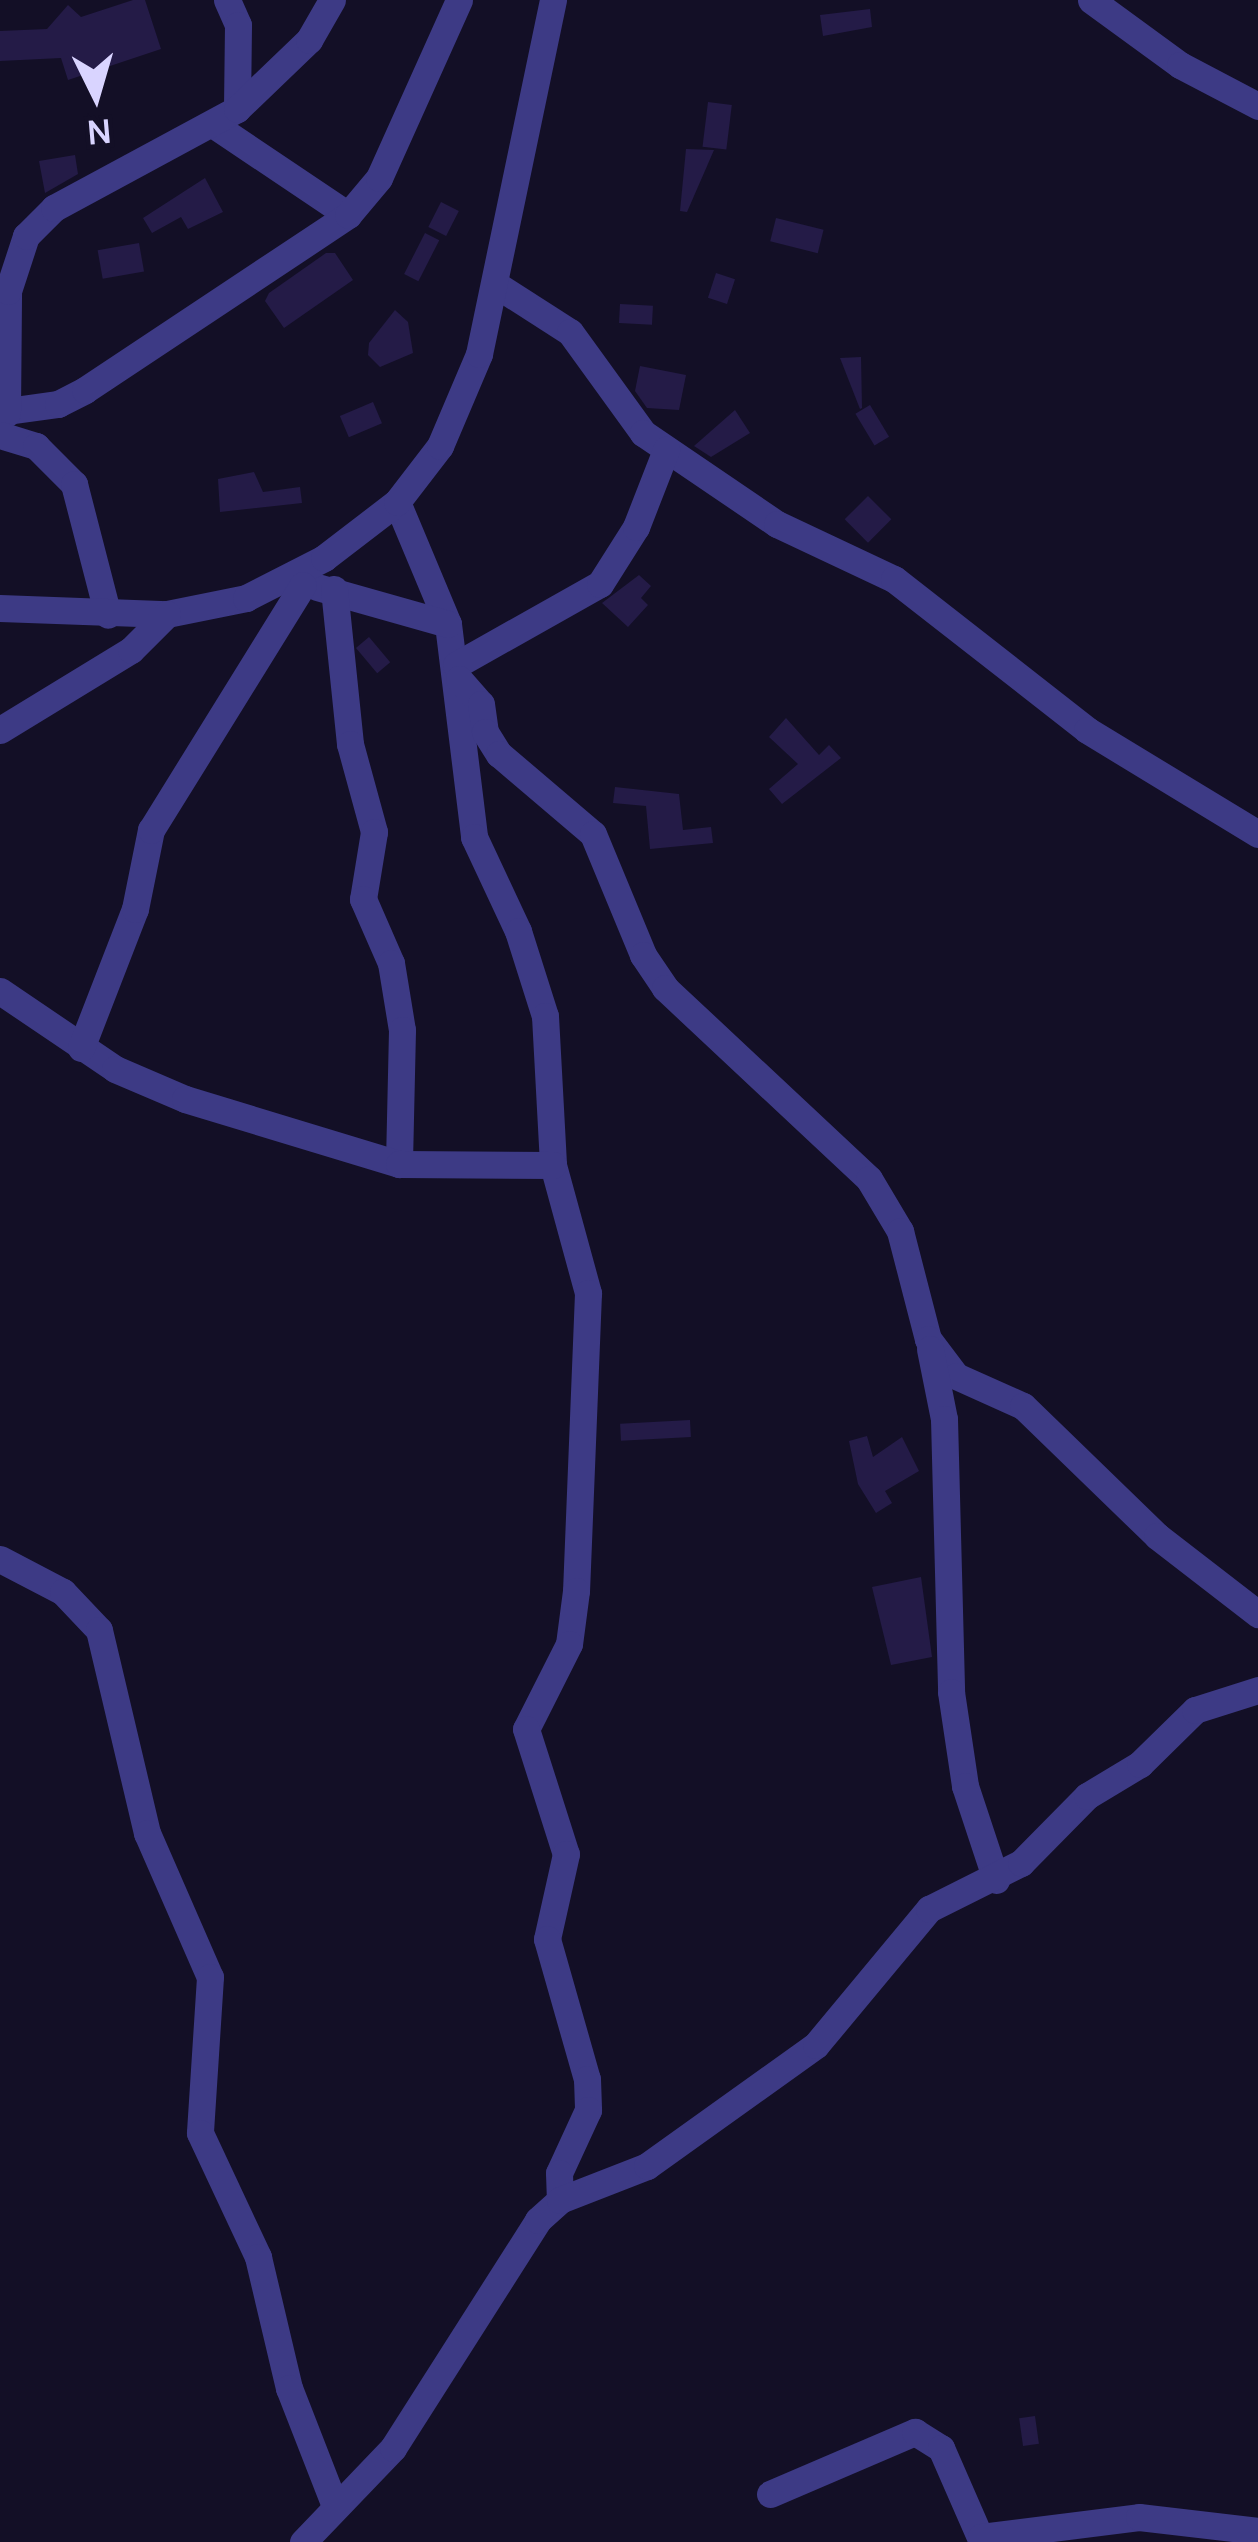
<!DOCTYPE html>
<html>
<head>
<meta charset="utf-8">
<style>
  body { margin:0 }
  #map { position:relative; width:1258px; height:2542px; overflow:hidden; background:#130f26; font-family:Manrope,sans-serif }
  div>[style] { position:absolute }
  .building>* { inset:0; background:#241b47; transform-origin:0 0 }
  .minor>* { height:27px; margin:-13.5px; padding:0 13.5px; transform-origin:13.5px; border-radius:13.5px; background:#3d3a85 }
  span { translate:-50% -50%; white-space:nowrap; text-align:center; line-height:1.15; -webkit-text-stroke:9px #130f26; paint-order:stroke }
  .north { position:absolute; left:36px; top:36px; width:120px; height:120px; -webkit-text-stroke:9px #130f26; paint-order:stroke; rotate:175deg; font-size:33px; font-weight:700; line-height:48px; text-align:center; color:#d9d4ff }
  .north::after { content:''; display:block; margin:auto; width:42px; height:54px; background:#d9d4ff; clip-path:polygon(50% 0,100% 100%,50% 72%,0 100%) }
</style>
</head>
<body>
<div id="map">
  <div class="building">
    <div style="clip-path:polygon(133px 0,145px 0,161px 49px,68px 80px,61px 58px,0 61px,0 31px,47px 29px,68px 5px,81px 17px)"></div>
    <div style="clip-path:polygon(870px 9px,872px 27px,823px 36px,820px 15px)"></div>
    <div style="left:708px;top:102px;width:24px;height:45px;rotate:7deg"></div>
    <div style="clip-path:polygon(686px 149px,714px 150px,687px 212px,680px 211px)"></div>
    <div style="clip-path:polygon(75px 155px,78px 174px,45px 193px,39px 161px)"></div>
    <div style="clip-path:polygon(205px 178px,223px 212px,188px 229px,181px 217px,152px 233px,143px 218px)"></div>
    <div style="left:441px;top:202px;width:20px;height:28px;rotate:27deg"></div>
    <div style="left:776px;top:218px;width:49px;height:24px;rotate:14deg"></div>
    <div style="left:425px;top:233px;width:16px;height:46px;rotate:27deg"></div>
    <div style="left:139px;top:243px;width:29px;height:42px;rotate:80deg"></div>
    <div style="clip-path:polygon(326px 253px,335px 253px,353px 280px,284px 328px,265px 301px,269px 293px)"></div>
    <div style="left:716px;top:273px;width:20px;height:26px;rotate:18deg"></div>
    <div style="left:620px;top:304px;width:33px;height:19px;rotate:3deg"></div>
    <div style="clip-path:polygon(395px 310px,408px 322px,413px 353px,380px 367px,368px 355px,369px 343px)"></div>
    <div style="clip-path:polygon(861px 357px,862px 408px,860px 409px,840px 358px)"></div>
    <div style="clip-path:polygon(640px 366px,686px 375px,679px 410px,647px 408px,635px 391px)"></div>
    <div style="left:373px;top:402px;width:23px;height:36px;rotate:67deg"></div>
    <div style="left:870px;top:405px;width:37px;height:17px;rotate:59deg"></div>
    <div style="clip-path:polygon(735px 410px,750px 433px,711px 457px,694px 446px)"></div>
    <div style="clip-path:polygon(254px 472px,263px 492px,300px 487px,302px 503px,220px 512px,218px 479px)"></div>
    <div style="left:868px;top:496px;width:33px;height:33px;rotate:45deg"></div>
    <div style="clip-path:polygon(639px 575px,651px 586px,641px 598px,648px 605px,628px 627px,602px 603px)"></div>
    <div style="left:369px;top:637px;width:33px;height:17px;rotate:50deg"></div>
    <div style="clip-path:polygon(786px 718px,819px 755px,829px 745px,841px 758px,782px 804px,769px 789px,798px 764px,769px 737px)"></div>
    <div style="clip-path:polygon(615px 787px,679px 794px,683px 830px,711px 827px,713px 843px,650px 849px,646px 806px,613px 803px)"></div>
    <div style="left:690px;top:1420px;width:17px;height:70px;rotate:87deg"></div>
    <div style="clip-path:polygon(867px 1436px,873px 1457px,902px 1437px,919px 1471px,885px 1491px,892px 1503px,876px 1513px,858px 1484px,849px 1441px)"></div>
    <div style="clip-path:polygon(921px 1577px,932px 1657px,891px 1665px,872px 1587px)"></div>
    <div style="left:1035px;top:2416px;width:28px;height:16px;rotate:82deg"></div>
  </div>
  <div class="minor">
    <div style="left:227px;top:0;width:27px;rotate:66deg"></div>
    <div style="left:238px;top:25px;width:84px;rotate:90.7deg"></div>
    <div style="left:1091px;top:0;width:110px;rotate:36.1deg"></div>
    <div style="left:1180px;top:65px;width:88px;rotate:27.7deg"></div>
    <div style="left:214px;top:125px;width:161px;rotate:33.9deg"></div>
    <div style="left:498px;top:286px;width:85px;rotate:32.6deg"></div>
    <div style="left:570px;top:332px;width:125px;rotate:54.1deg"></div>
    <div style="left:643px;top:433px;width:162px;rotate:34.2deg"></div>
    <div style="left:777px;top:524px;width:129px;rotate:25.2deg"></div>
    <div style="left:894px;top:579px;width:245px;rotate:38deg"></div>
    <div style="left:1087px;top:730px;width:200px;rotate:31.3deg"></div>
    <div style="left:0;top:412px;width:59px;rotate:-7.9deg"></div>
    <div style="left:58px;top:404px;width:30px;rotate:-27deg"></div>
    <div style="left:85px;top:390px;width:316px;rotate:-33.6deg"></div>
    <div style="left:348px;top:215px;width:48px;rotate:-50deg"></div>
    <div style="left:379px;top:178px;width:195px;rotate:-65.8deg"></div>
    <div style="left:7px;top:413px;width:122px;rotate:-89.5deg"></div>
    <div style="left:8px;top:291px;width:58px;rotate:-71.9deg"></div>
    <div style="left:26px;top:236px;width:40px;rotate:-45deg"></div>
    <div style="left:54px;top:208px;width:208px;rotate:-28.4deg"></div>
    <div style="left:237px;top:109px;width:100px;rotate:-43.8deg"></div>
    <div style="left:309px;top:40px;width:46px;rotate:-60.1deg"></div>
    <div style="left:0;top:435px;width:38px;rotate:17deg"></div>
    <div style="left:36px;top:446px;width:54px;rotate:45deg"></div>
    <div style="left:74px;top:484px;width:135px;rotate:75.5deg"></div>
    <div style="left:397px;top:502px;width:132px;rotate:67.3deg"></div>
    <div style="left:448px;top:624px;width:215px;rotate:83deg"></div>
    <div style="left:474px;top:837px;width:104px;rotate:64.9deg"></div>
    <div style="left:518px;top:931px;width:89px;rotate:72.4deg"></div>
    <div style="left:545px;top:1016px;width:149px;rotate:86.9deg"></div>
    <div style="left:553px;top:1165px;width:133px;rotate:74.7deg"></div>
    <div style="left:588px;top:1293px;width:298px;rotate:92.3deg"></div>
    <div style="left:576px;top:1591px;width:53px;rotate:97.5deg"></div>
    <div style="left:569px;top:1644px;width:95px;rotate:116.8deg"></div>
    <div style="left:526px;top:1729px;width:131px;rotate:72.3deg"></div>
    <div style="left:566px;top:1854px;width:87px;rotate:102.6deg"></div>
    <div style="left:547px;top:1939px;width:146px;rotate:74.1deg"></div>
    <div style="left:587px;top:2079px;width:31px;rotate:88deg"></div>
    <div style="left:588px;top:2110px;width:69px;rotate:114.7deg"></div>
    <div style="left:559px;top:2173px;width:27px;rotate:88deg"></div>
    <div style="left:317px;top:587px;width:136px;rotate:15.8deg"></div>
    <div style="left:334px;top:589px;width:156px;rotate:84.1deg"></div>
    <div style="left:350px;top:744px;width:91px;rotate:74.7deg"></div>
    <div style="left:374px;top:832px;width:68px;rotate:99.3deg"></div>
    <div style="left:363px;top:899px;width:70px;rotate:66.4deg"></div>
    <div style="left:391px;top:963px;width:68px;rotate:80.7deg"></div>
    <div style="left:402px;top:1030px;width:134px;rotate:91.3deg"></div>
    <div style="left:0;top:608px;width:167px;rotate:2.1deg"></div>
    <div style="left:167px;top:614px;width:81px;rotate:-11.4deg"></div>
    <div style="left:246px;top:598px;width:88px;rotate:-27.1deg"></div>
    <div style="left:324px;top:558px;width:92px;rotate:-37.5deg"></div>
    <div style="left:397px;top:502px;width:71px;rotate:-52.5deg"></div>
    <div style="left:440px;top:446px;width:100px;rotate:-67deg"></div>
    <div style="left:479px;top:354px;width:362px;rotate:-78.2deg"></div>
    <div style="left:456px;top:665px;width:165px;rotate:-29.4deg"></div>
    <div style="left:600px;top:584px;width:67px;rotate:-57.7deg"></div>
    <div style="left:636px;top:527px;width:83px;rotate:-68.7deg"></div>
    <div style="left:459px;top:679px;width:33px;rotate:49deg"></div>
    <div style="left:481px;top:704px;width:28px;rotate:82deg"></div>
    <div style="left:485px;top:732px;width:26px;rotate:58deg"></div>
    <div style="left:499px;top:754px;width:123px;rotate:40.4deg"></div>
    <div style="left:593px;top:834px;width:131px;rotate:67.5deg"></div>
    <div style="left:643px;top:955px;width:40px;rotate:56deg"></div>
    <div style="left:665px;top:988px;width:279px;rotate:43.1deg"></div>
    <div style="left:869px;top:1179px;width:61px;rotate:59.2deg"></div>
    <div style="left:900px;top:1231px;width:112px;rotate:75.5deg"></div>
    <div style="left:928px;top:1339px;width:46px;rotate:52.9deg"></div>
    <div style="left:956px;top:1376px;width:73px;rotate:24.1deg"></div>
    <div style="left:1023px;top:1406px;width:187px;rotate:44.1deg"></div>
    <div style="left:1157px;top:1536px;width:128px;rotate:37.7deg"></div>
    <div style="left:0;top:730px;width:153px;rotate:-31.4deg"></div>
    <div style="left:131px;top:650px;width:51px;rotate:-45deg"></div>
    <div style="left:0;top:991px;width:139px;rotate:34.1deg"></div>
    <div style="left:115px;top:1069px;width:76px;rotate:23.2deg"></div>
    <div style="left:185px;top:1099px;width:224px;rotate:16.9deg"></div>
    <div style="left:399px;top:1164px;width:154px;rotate:0.4deg"></div>
    <div style="left:81px;top:1048px;width:149px;rotate:-68.8deg"></div>
    <div style="left:135px;top:909px;width:81px;rotate:-78.6deg"></div>
    <div style="left:151px;top:830px;width:288px;rotate:-58.2deg"></div>
    <div style="left:930px;top:1349px;width:71px;rotate:78.7deg"></div>
    <div style="left:944px;top:1419px;width:273px;rotate:88.5deg"></div>
    <div style="left:951px;top:1692px;width:95px;rotate:81.5deg"></div>
    <div style="left:965px;top:1786px;width:99px;rotate:71.7deg"></div>
    <div style="left:0;top:1559px;width:71px;rotate:27.6deg"></div>
    <div style="left:63px;top:1592px;width:52px;rotate:46.5deg"></div>
    <div style="left:99px;top:1630px;width:209px;rotate:76.7deg"></div>
    <div style="left:147px;top:1833px;width:157px;rotate:66.4deg"></div>
    <div style="left:210px;top:1977px;width:156px;rotate:93.7deg"></div>
    <div style="left:200px;top:2133px;width:137px;rotate:64.9deg"></div>
    <div style="left:258px;top:2257px;width:135px;rotate:76.7deg"></div>
    <div style="left:289px;top:2388px;width:127px;rotate:68.7deg"></div>
    <div style="left:770px;top:2494px;width:158px;rotate:-23.2deg"></div>
    <div style="left:915px;top:2432px;width:31px;rotate:32deg"></div>
    <div style="left:941px;top:2448px;width:103px;rotate:66.4deg"></div>
    <div style="left:981px;top:2537px;width:159px;rotate:-7.2deg"></div>
    <div style="left:1139px;top:2517px;width:120px;rotate:6.7deg"></div>
    <div style="left:303px;top:2542px;width:130px;rotate:-46.2deg"></div>
    <div style="left:393px;top:2448px;width:270px;rotate:-57.5deg"></div>
    <div style="left:538px;top:2220px;width:30px;rotate:-42deg"></div>
    <div style="left:560px;top:2200px;width:93px;rotate:-21.3deg"></div>
    <div style="left:647px;top:2166px;width:208px;rotate:-35.6deg"></div>
    <div style="left:816px;top:2045px;width:177px;rotate:-50.3deg"></div>
    <div style="left:929px;top:1909px;width:103px;rotate:-26.6deg"></div>
    <div style="left:1021px;top:1863px;width:94px;rotate:-45.4deg"></div>
    <div style="left:1087px;top:1796px;width:62px;rotate:-31.1deg"></div>
    <div style="left:1140px;top:1764px;width:77px;rotate:-44.5deg"></div>
    <div style="left:1195px;top:1710px;width:66px;rotate:-17.6deg"></div>
  </div>
  <div class="north">N</div>
</div>
</body>
</html>
